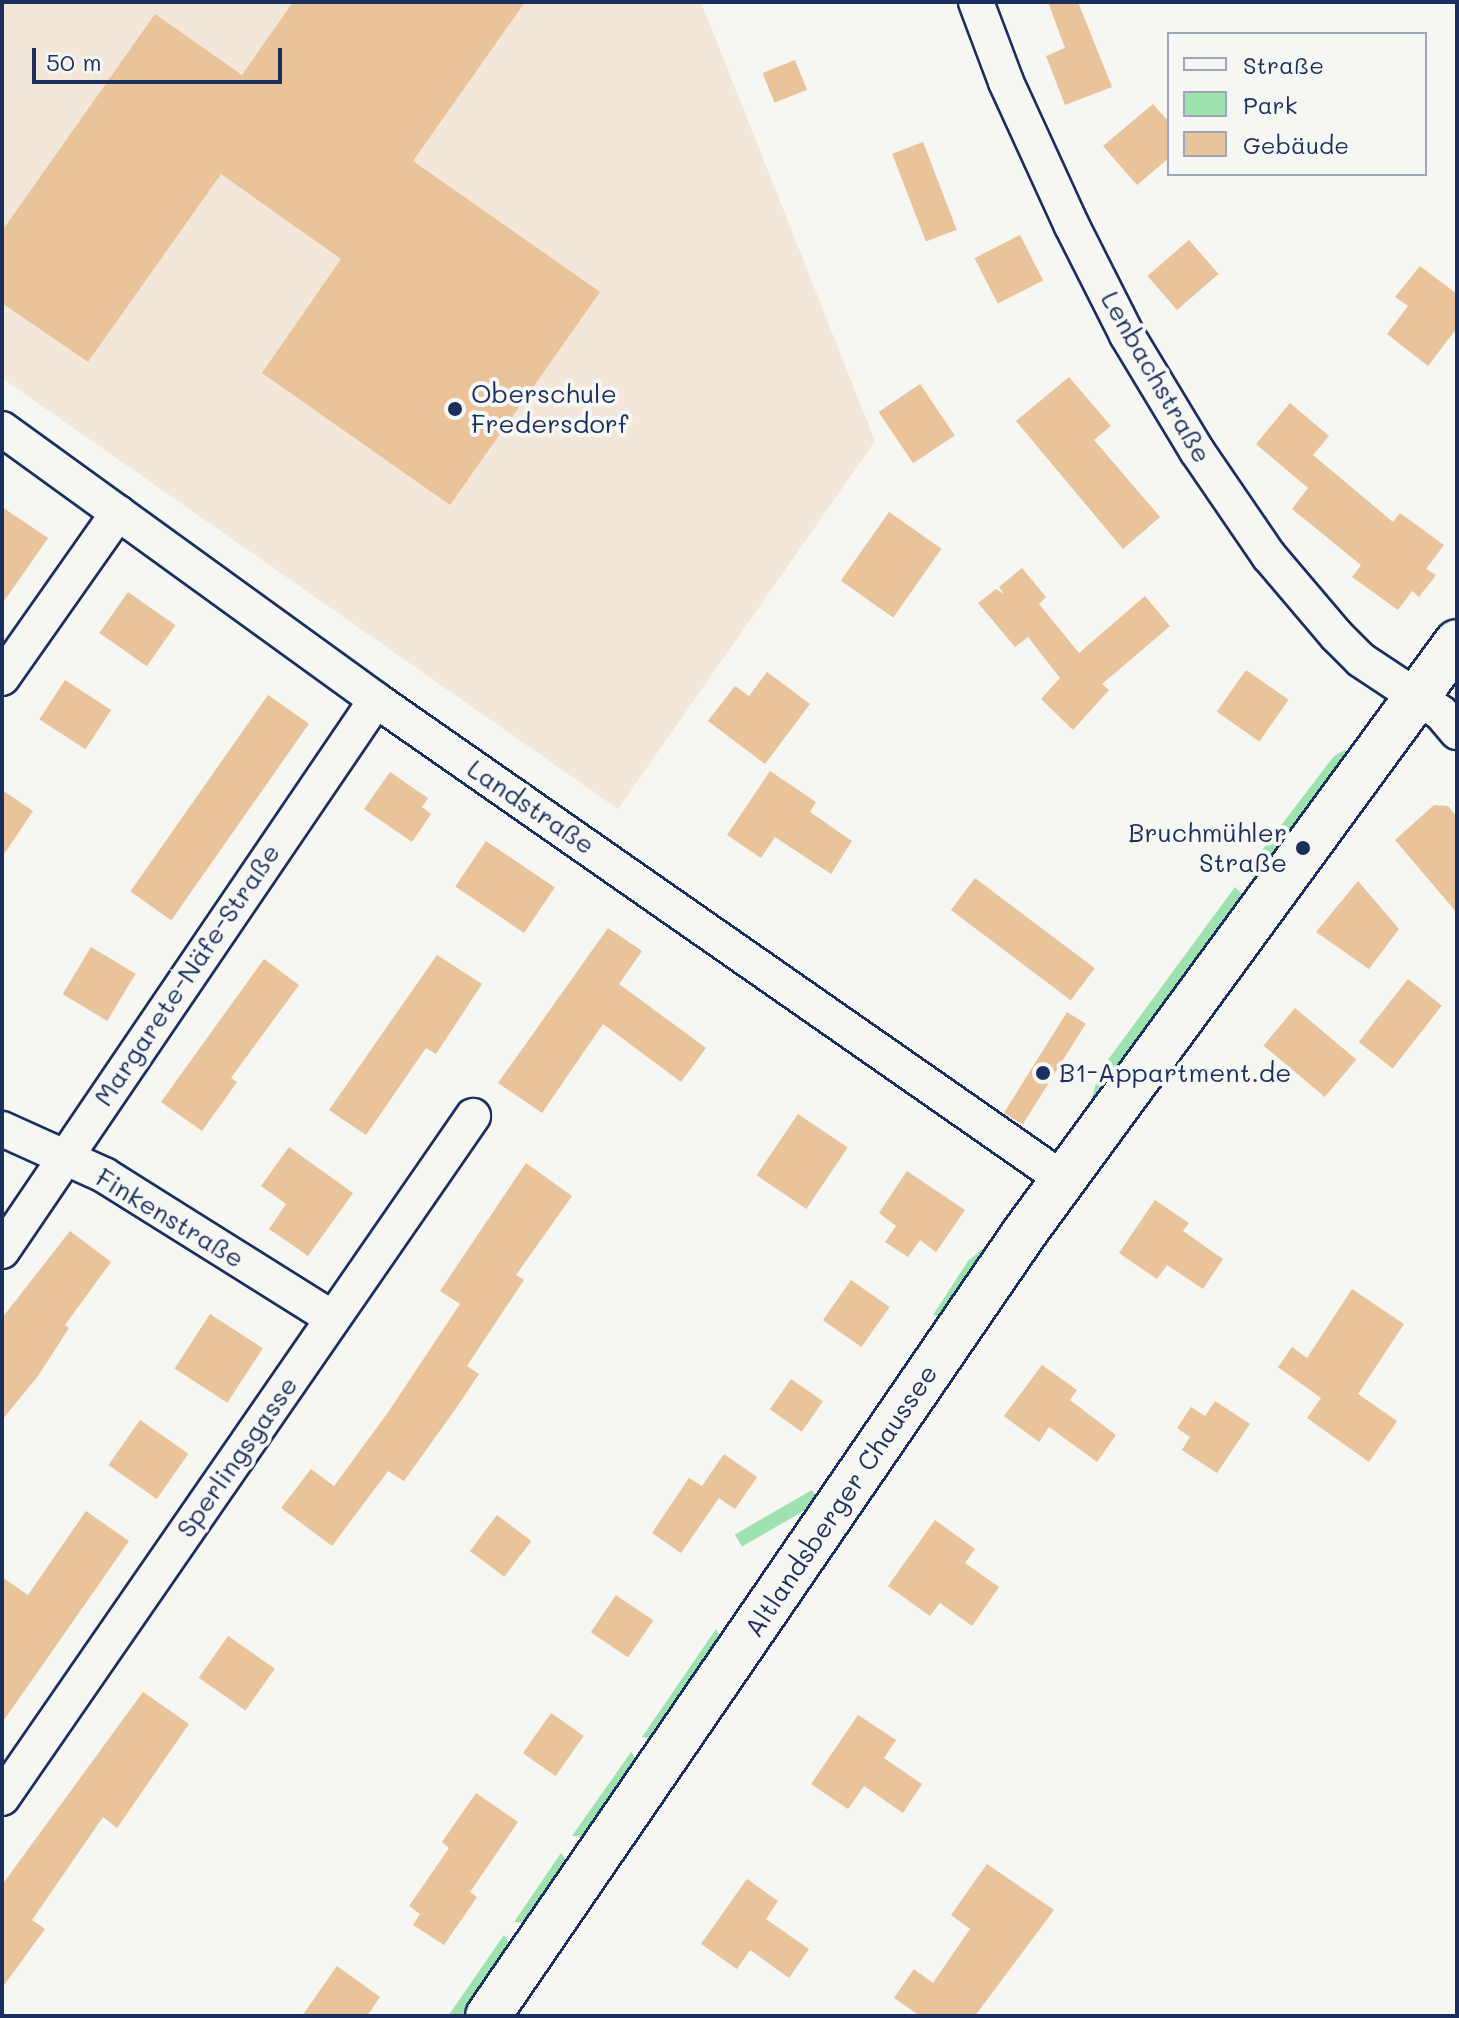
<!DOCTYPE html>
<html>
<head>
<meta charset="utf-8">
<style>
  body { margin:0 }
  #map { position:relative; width:1459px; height:2018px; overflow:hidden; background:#f6f6f2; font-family:Mali,sans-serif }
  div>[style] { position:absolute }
  .built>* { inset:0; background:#f2e7d8 }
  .green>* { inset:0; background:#9ee3af; transform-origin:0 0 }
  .building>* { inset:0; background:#e9c39a; transform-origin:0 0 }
  .roads { filter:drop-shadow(2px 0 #1b2f5e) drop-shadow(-2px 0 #1b2f5e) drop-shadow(0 2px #1b2f5e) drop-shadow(0 -2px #1b2f5e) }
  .minor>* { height:34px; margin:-17px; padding:0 17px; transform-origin:17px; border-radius:17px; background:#f6f6f2 }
  .secondary>* { height:44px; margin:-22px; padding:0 22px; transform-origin:22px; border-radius:22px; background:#f6f6f2 }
  .dots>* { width:22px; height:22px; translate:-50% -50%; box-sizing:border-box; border:4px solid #f6f6f2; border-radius:50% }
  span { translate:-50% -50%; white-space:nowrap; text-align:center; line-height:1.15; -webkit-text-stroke:8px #f6f6f2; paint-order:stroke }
  .street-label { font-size:26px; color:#1b2f5e }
  .poi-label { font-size:26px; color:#1b2f5e }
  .left { translate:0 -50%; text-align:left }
  .right { translate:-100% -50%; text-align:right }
  .frame { position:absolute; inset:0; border:4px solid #1b2f5e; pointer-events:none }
  .legend { position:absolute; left:1167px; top:32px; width:260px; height:144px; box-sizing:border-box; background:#f6f6f2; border:2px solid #9ea6b7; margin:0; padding:10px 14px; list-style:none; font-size:24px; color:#1b2f5e }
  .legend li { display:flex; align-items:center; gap:16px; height:40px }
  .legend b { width:40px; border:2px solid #9ea6b7 }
  .scale { position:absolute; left:32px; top:48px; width:250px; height:36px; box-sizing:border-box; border:4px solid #1b2f5e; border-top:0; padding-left:10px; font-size:24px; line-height:28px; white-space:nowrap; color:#1b2f5e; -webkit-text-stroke:6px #f6f6f2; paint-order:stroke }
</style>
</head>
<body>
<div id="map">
  <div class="built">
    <div style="clip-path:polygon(2px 2px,701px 2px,875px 441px,618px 809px,2px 378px)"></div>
  </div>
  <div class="green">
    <div style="clip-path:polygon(1345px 750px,1354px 757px,1262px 878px,1252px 877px,1246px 871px,1334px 756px)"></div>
    <div style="clip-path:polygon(1235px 887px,1248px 900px,1088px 1112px,1099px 1072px)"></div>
    <div style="clip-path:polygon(1003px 1231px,946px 1318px,933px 1315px,968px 1261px)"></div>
    <div style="left:812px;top:1490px;width:14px;height:89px;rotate:60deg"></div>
    <div style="clip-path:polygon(716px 1629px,723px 1641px,654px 1739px,642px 1737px)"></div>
    <div style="clip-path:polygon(631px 1752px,638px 1762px,586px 1837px,572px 1836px)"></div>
    <div style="clip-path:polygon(561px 1853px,568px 1863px,526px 1923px,514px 1922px)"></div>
    <div style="clip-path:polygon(504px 1935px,511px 1946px,461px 2016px,448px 2016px)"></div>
  </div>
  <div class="building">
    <div style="clip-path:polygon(293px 2px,525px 2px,413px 161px,600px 292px,450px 505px,262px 373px,341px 259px,221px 174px,88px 362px,2px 303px,2px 231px,155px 14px,242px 75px)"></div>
    <div style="clip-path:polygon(1048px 2px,1078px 2px,1112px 87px,1065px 105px,1046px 56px,1065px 48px)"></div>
    <div style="left:795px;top:60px;width:32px;height:35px;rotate:68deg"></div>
    <div style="clip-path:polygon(1153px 104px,1169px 122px,1169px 158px,1137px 185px,1103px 146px)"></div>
    <div style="left:923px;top:142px;width:94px;height:33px;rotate:69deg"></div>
    <div style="left:1020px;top:235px;width:51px;height:51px;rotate:63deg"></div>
    <div style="left:1189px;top:240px;width:45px;height:55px;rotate:49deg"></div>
    <div style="clip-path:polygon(1420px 266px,1457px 294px,1457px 328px,1428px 366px,1387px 334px,1408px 306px,1395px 297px)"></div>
    <div style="clip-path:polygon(1069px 377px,1111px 426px,1094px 440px,1160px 517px,1123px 549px,1016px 421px)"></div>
    <div style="left:920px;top:384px;width:62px;height:50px;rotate:56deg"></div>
    <div style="clip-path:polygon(1290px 403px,1329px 436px,1313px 455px,1393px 522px,1400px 513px,1444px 545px,1426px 569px,1436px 575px,1419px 597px,1412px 591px,1398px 610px,1352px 577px,1361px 565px,1292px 509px,1308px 488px,1256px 444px)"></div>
    <div style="clip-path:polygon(2px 507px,48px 538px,2px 604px)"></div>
    <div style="left:889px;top:512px;width:64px;height:84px;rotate:35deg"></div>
    <div style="clip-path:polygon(1022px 568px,1046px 597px,1039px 604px,1079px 653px,1145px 596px,1170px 626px,1102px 684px,1109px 690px,1073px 730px,1041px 699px,1060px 678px,1028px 637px,1015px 647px,978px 603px,996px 589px,1004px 594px,999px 587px)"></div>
    <div style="left:128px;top:592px;width:58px;height:50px;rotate:35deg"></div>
    <div style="left:1246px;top:670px;width:52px;height:51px;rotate:35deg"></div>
    <div style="clip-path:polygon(767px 672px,810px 704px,765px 764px,708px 721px,735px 686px,749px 696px)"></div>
    <div style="left:65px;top:680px;width:55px;height:47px;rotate:33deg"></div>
    <div style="left:268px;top:695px;width:50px;height:240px;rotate:35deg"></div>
    <div style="clip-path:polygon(770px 771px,816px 802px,810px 812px,852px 841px,831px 874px,775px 837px,761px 858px,727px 835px)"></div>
    <div style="clip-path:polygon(390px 772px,428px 798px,422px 807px,431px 814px,412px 842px,364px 809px)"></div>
    <div style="clip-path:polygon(2px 790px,33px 811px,2px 857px)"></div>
    <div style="clip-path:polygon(1434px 805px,1448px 806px,1457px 817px,1457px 913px,1395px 840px)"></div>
    <div style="left:486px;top:841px;width:83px;height:55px;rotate:34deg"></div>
    <div style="left:975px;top:878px;width:150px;height:40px;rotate:37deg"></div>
    <div style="clip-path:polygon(1358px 881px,1399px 929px,1369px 969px,1316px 932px)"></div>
    <div style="clip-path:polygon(608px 928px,642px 951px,619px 984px,706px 1048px,681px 1082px,603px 1024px,542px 1113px,498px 1083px)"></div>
    <div style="left:91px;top:947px;width:52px;height:55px;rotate:31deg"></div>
    <div style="clip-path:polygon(437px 955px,482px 984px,436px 1054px,426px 1048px,366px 1135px,329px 1110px)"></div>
    <div style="clip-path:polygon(264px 959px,299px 985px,231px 1078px,237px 1082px,202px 1131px,161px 1102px)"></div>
    <div style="left:1408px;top:979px;width:43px;height:80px;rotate:38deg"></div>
    <div style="left:1295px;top:1008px;width:80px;height:49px;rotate:40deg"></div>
    <div style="left:1067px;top:1012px;width:22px;height:119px;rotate:32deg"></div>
    <div style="left:798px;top:1114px;width:60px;height:74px;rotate:34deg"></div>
    <div style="clip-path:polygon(289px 1147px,353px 1193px,308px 1256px,269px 1229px,286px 1204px,261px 1186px)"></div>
    <div style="clip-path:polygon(526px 1163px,572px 1196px,516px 1275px,524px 1280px,467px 1366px,479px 1374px,454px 1411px,404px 1481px,388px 1471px,332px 1546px,281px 1508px,311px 1469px,334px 1486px,389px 1411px,460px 1304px,440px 1291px)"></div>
    <div style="clip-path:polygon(907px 1171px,965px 1210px,936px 1252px,920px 1240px,908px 1257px,885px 1242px,896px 1226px,879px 1213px)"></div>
    <div style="clip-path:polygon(1155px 1200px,1189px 1223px,1183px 1231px,1223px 1259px,1203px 1289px,1167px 1265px,1157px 1279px,1119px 1253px)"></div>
    <div style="clip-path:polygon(70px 1231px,111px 1262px,65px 1325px,69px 1328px,38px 1376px,2px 1420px,2px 1318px)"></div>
    <div style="left:851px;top:1280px;width:47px;height:49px;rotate:35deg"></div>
    <div style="clip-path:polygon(1352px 1289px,1404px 1324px,1358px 1394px,1397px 1421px,1369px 1462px,1307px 1418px,1321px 1398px,1278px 1367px,1292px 1347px,1307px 1358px)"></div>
    <div style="left:210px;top:1314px;width:63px;height:65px;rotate:33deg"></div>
    <div style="clip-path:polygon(1042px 1365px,1077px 1390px,1070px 1400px,1116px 1435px,1097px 1462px,1049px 1427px,1039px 1442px,1004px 1416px)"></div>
    <div style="left:791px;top:1379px;width:39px;height:37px;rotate:35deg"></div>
    <div style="clip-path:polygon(1215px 1401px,1250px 1424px,1217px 1473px,1182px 1450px,1190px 1437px,1177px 1428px,1191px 1407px,1205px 1416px)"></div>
    <div style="left:140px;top:1420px;width:59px;height:55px;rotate:35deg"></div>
    <div style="clip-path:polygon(724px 1454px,757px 1477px,735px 1509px,719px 1498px,681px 1553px,652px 1533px,689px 1478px,702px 1486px)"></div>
    <div style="clip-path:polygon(86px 1511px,129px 1541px,2px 1723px,2px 1577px,28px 1595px)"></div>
    <div style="left:497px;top:1515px;width:43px;height:45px;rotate:37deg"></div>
    <div style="clip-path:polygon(935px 1520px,975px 1549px,965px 1563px,999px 1587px,972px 1626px,940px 1603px,930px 1616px,888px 1586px)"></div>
    <div style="left:616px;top:1595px;width:45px;height:45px;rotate:34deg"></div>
    <div style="left:228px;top:1636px;width:57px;height:51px;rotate:35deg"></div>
    <div style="clip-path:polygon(143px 1692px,189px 1724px,117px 1828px,103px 1817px,32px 1920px,45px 1929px,2px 1988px,2px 1885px)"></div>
    <div style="left:551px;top:1713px;width:40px;height:49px;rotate:35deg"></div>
    <div style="clip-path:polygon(858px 1715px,896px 1740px,884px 1758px,922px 1784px,903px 1813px,864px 1786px,848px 1809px,811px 1784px)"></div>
    <div style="clip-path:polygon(476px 1793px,518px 1822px,470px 1892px,477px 1897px,444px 1945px,413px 1925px,420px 1914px,409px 1906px,449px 1848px,442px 1842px)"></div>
    <div style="clip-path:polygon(987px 1864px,1054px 1910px,975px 2016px,920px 2016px,894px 1998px,914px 1969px,933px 1983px,970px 1929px,951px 1915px)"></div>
    <div style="clip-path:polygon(747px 1879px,778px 1901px,766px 1919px,809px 1949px,789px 1978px,750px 1950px,737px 1969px,701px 1944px)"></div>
    <div style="clip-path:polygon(337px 1966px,380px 1997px,367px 2016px,302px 2016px)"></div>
  </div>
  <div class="roads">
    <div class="minor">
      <div style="left:976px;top:2px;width:85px;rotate:69.4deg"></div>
      <div style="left:1006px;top:82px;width:158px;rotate:65.4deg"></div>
      <div style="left:1072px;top:226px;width:122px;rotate:63.2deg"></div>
      <div style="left:1127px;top:335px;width:135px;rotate:58.9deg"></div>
      <div style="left:1197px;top:451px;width:127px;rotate:55.6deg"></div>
      <div style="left:1269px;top:556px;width:104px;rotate:49.7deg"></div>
      <div style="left:1336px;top:635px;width:35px;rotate:45deg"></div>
      <div style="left:1361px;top:660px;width:96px;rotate:33.5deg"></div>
      <div style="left:1441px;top:713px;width:25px;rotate:50deg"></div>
      <div style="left:2px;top:429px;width:462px;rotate:35.9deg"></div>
      <div style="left:376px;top:700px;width:839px;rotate:34.9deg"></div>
      <div style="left:2px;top:678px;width:202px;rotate:-54.9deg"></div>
      <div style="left:2px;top:1129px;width:112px;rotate:24.3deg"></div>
      <div style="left:104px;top:1175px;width:269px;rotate:32.1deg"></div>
      <div style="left:2px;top:1251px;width:666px;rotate:-55.83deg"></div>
      <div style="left:2px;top:1798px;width:829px;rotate:-55.37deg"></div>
    </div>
    <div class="secondary">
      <div style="left:488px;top:2016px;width:950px;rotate:-55.59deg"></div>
      <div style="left:1025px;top:1232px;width:731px;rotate:-53.79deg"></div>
    </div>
  </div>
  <div class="dots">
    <div style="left:455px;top:409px;background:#1b2f5e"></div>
    <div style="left:1303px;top:848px;background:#1b2f5e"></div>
    <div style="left:1043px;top:1073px;background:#1b2f5e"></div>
  </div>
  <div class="street-label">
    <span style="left:1156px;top:377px;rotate:60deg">Lenbachstraße</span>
    <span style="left:531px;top:807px;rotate:34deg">Landstraße</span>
    <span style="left:187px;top:975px;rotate:-56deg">Margarete-Näfe-Straße</span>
    <span style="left:170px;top:1218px;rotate:31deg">Finkenstraße</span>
    <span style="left:237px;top:1457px;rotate:-55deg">Sperlingsgasse</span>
    <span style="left:841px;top:1501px;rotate:-56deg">Altlandsberger Chaussee</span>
  </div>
  <div class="poi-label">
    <span class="left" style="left:471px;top:409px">Oberschule<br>Fredersdorf</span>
    <span class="right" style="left:1287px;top:848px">Bruchmühler<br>Straße</span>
    <span class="left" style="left:1059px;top:1073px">B1-Appartment.de</span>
  </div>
  <div class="frame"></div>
  <ul class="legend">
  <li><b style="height:10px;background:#f6f6f2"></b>Straße</li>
  <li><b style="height:22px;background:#9ee3af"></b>Park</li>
  <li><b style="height:22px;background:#e9c39a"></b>Gebäude</li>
  </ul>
  <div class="scale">50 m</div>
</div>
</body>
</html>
